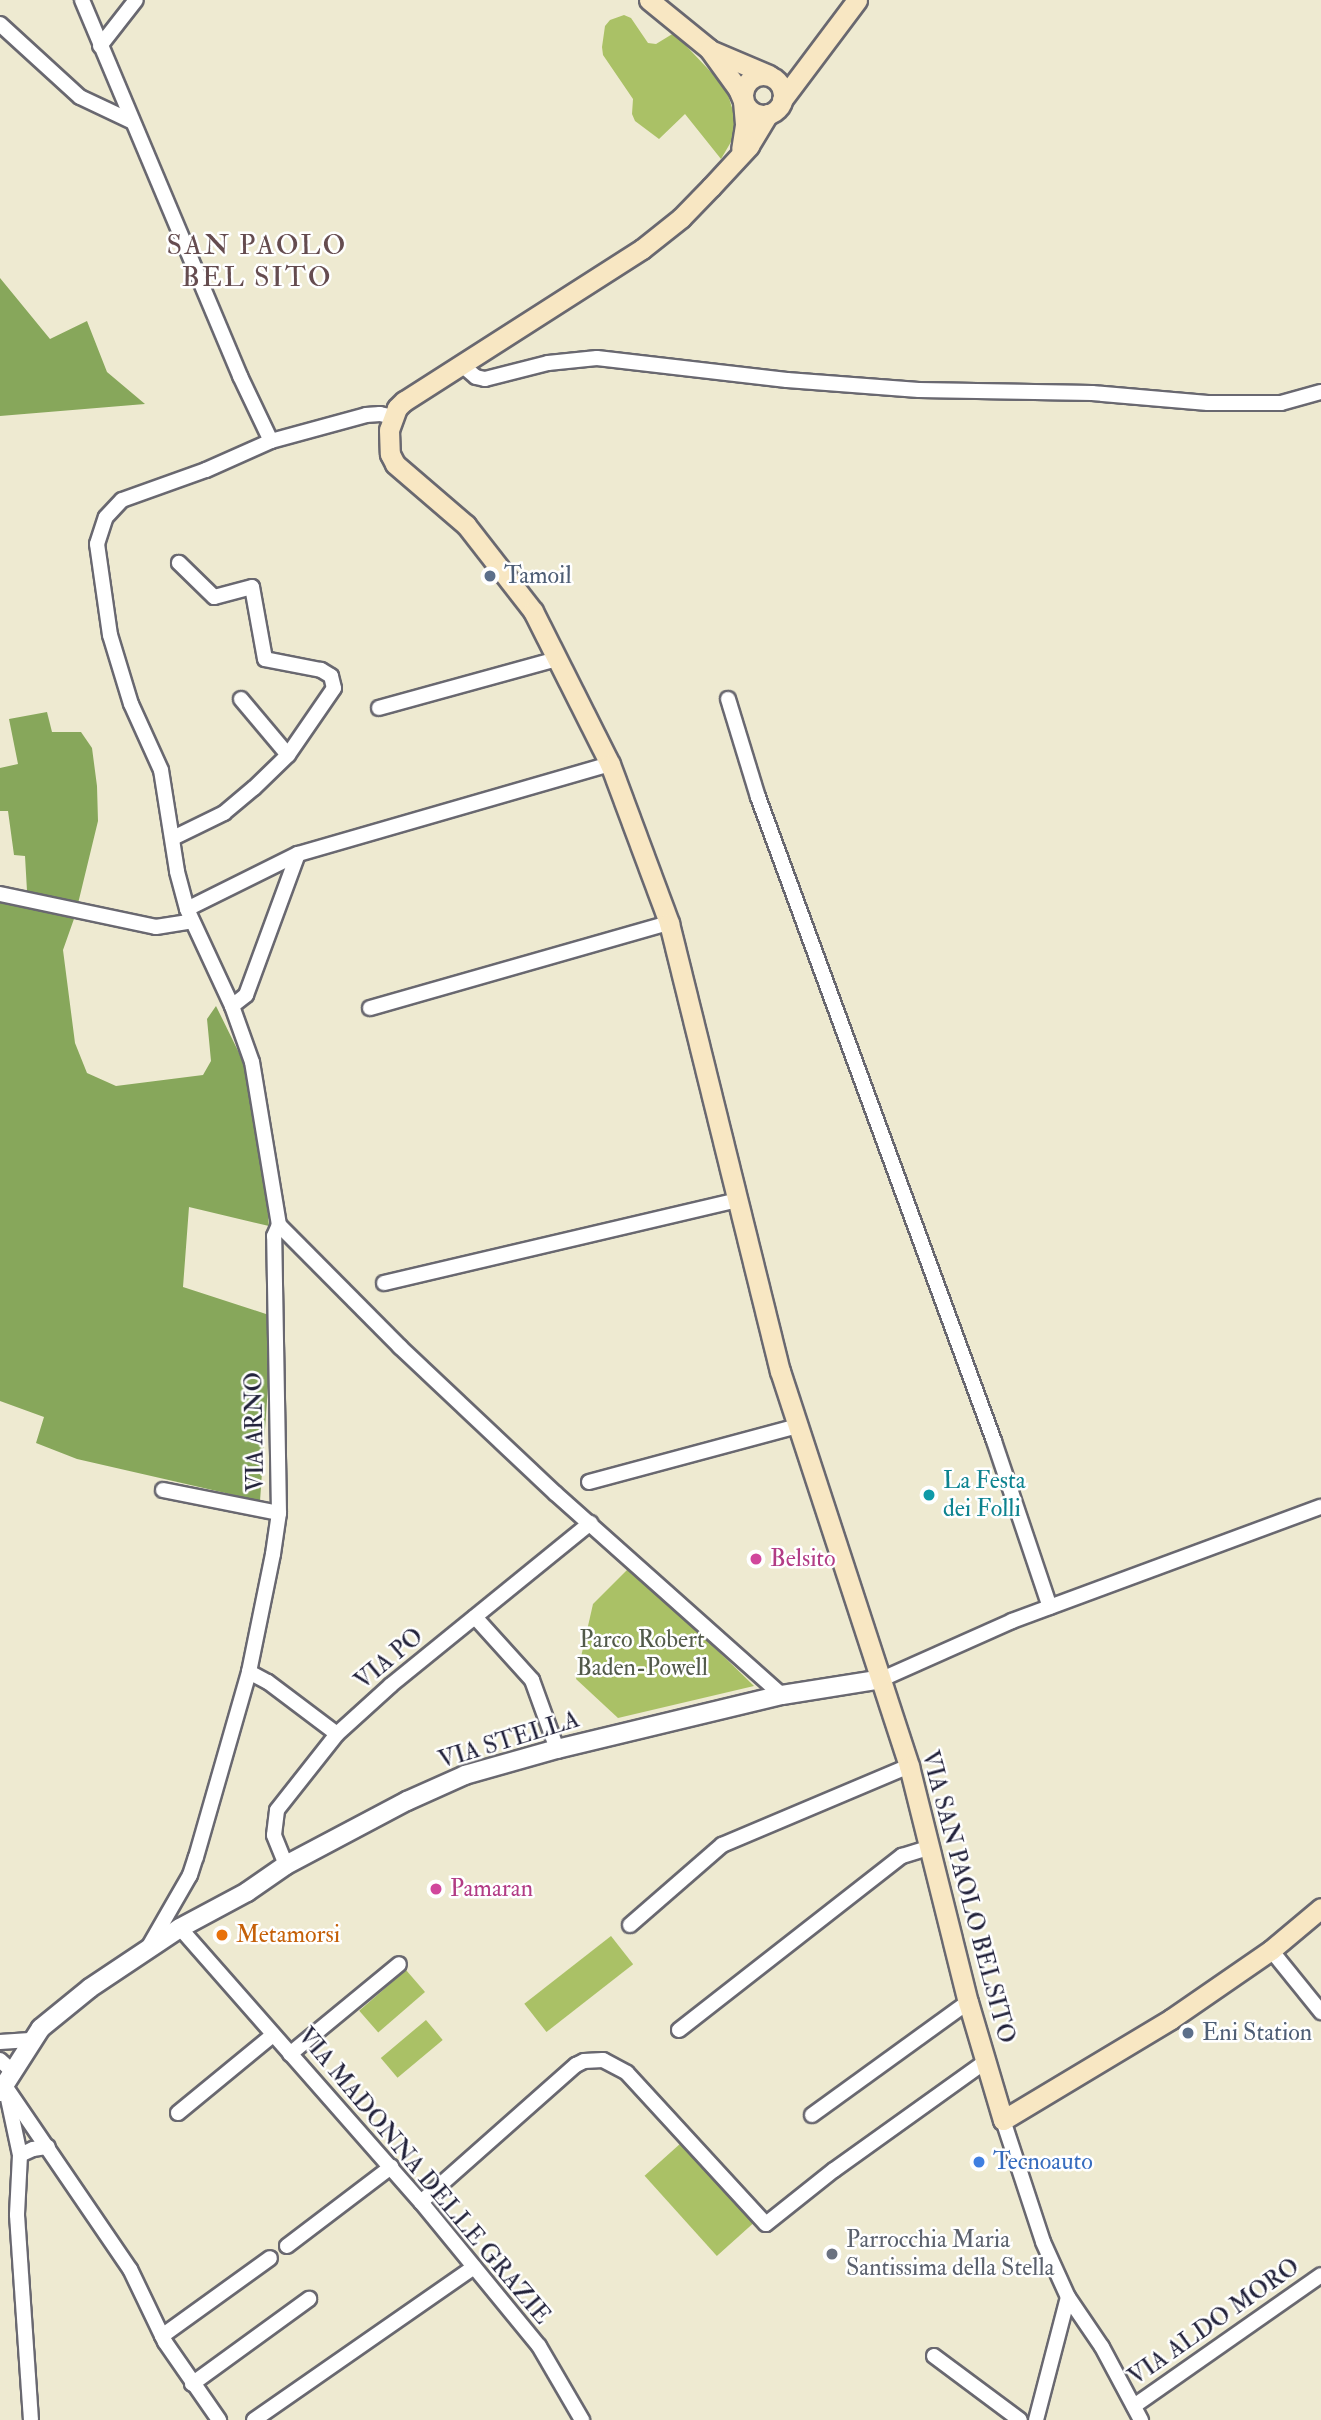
<!DOCTYPE html>
<html>
<head>
<meta charset="utf-8">
<style>
  body { margin:0 }
  #map { position:relative; width:1321px; height:2420px; overflow:hidden; background:#eeead1; font-family:"IM FELL Double Pica",serif }
  div>[style] { position:absolute }
  .green>* { inset:0; background:#aac166; transform-origin:0 0 }
  .forest>* { inset:0; background:#87a75b }
  .roads { filter:drop-shadow(2px 0 #696870) drop-shadow(-2px 0 #696870) drop-shadow(0 2px #696870) drop-shadow(0 -2px #696870) }
  .minor>* { height:14px; margin:-7px; padding:0 7px; transform-origin:7px; border-radius:7px; background:#fff }
  .tertiary>* { height:18px; margin:-9px; padding:0 9px; transform-origin:9px; border-radius:9px; background:#fff }
  .secondary>* { height:19px; margin:-9.5px; padding:0 9.5px; transform-origin:9.5px; border-radius:9.5px; background:#f8e7c3 }
  .secondary>.ring { margin:-9.5px; padding:0; box-sizing:content-box; background:none; border:19px solid #f8e7c3; border-radius:50% }
  .dots>* { width:19px; height:19px; translate:-50% -50%; box-sizing:border-box; border:4px solid #fff; border-radius:50% }
  span { translate:-50% -50%; white-space:nowrap; text-align:center; line-height:1.15; -webkit-text-stroke:5px #fff; paint-order:stroke }
  .service-label { font-size:24px; color:#4e5e75 }
  .left { translate:0 -50%; text-align:left }
  .street-label { font-size:24px; color:#22223b }
  .culture-label { font-size:24px; color:#0d838f }
  .hotel-label { font-size:24px; color:#b23c85 }
  .park-label { font-size:24px; color:#525a4a }
  .food-label { font-size:24px; color:#c56008 }
  .shop-label { font-size:24px; color:#366cbe }
  .worship-label { font-size:24px; color:#5b616d }
  .quarter-label { font-size:28px; color:#654c4f; letter-spacing:2px }
</style>
</head>
<body>
<div id="map">
  <div class="green">
    <div style="clip-path:polygon(624px 15px,631px 18px,648px 43px,656px 44px,674px 33px,726px 88px,736px 121px,735px 135px,721px 159px,685px 114px,659px 139px,635px 121px,632px 114px,633px 99px,603px 55px,602px 47px,605px 26px,610px 20px)"></div>
    <div style="clip-path:polygon(631px 1566px,754px 1686px,618px 1718px,576px 1679px,593px 1604px)"></div>
    <div style="left:611px;top:1936px;width:36px;height:110px;rotate:52deg"></div>
    <div style="left:406px;top:1970px;width:29px;height:62px;rotate:49deg"></div>
    <div style="left:426px;top:2020px;width:26px;height:59px;rotate:50deg"></div>
    <div style="left:681px;top:2143px;width:108px;height:49px;rotate:48deg"></div>
  </div>
  <div class="forest">
    <div style="clip-path:polygon(0 278px,50px 339px,87px 321px,107px 372px,145px 404px,0 416px)"></div>
    <div style="clip-path:polygon(47px 712px,52px 732px,81px 732px,92px 748px,97px 786px,98px 821px,75px 916px,63px 950px,75px 1043px,87px 1073px,116px 1086px,203px 1075px,211px 1061px,207px 1019px,216px 1006px,245px 1065px,264px 1170px,269px 1226px,189px 1207px,183px 1287px,269px 1315px,270px 1358px,260px 1501px,77px 1459px,36px 1443px,44px 1417px,0 1401px,0 891px,27px 891px,25px 856px,14px 855px,8px 811px,0 811px,0 768px,18px 764px,9px 719px)"></div>
  </div>
  <div class="roads">
    <div class="minor">
      <div style="left:82px;top:0;width:408px;rotate:67.2deg"></div>
      <div style="left:240px;top:376px;width:72px;rotate:64.5deg"></div>
      <div style="left:271px;top:441px;width:98px;rotate:-15.3deg"></div>
      <div style="left:366px;top:415px;width:14px;rotate:-4deg"></div>
      <div style="left:380px;top:414px;width:13px;rotate:13deg"></div>
      <div style="left:0;top:24px;width:108px;rotate:42.4deg"></div>
      <div style="left:80px;top:97px;width:56px;rotate:25.2deg"></div>
      <div style="left:100px;top:46px;width:58px;rotate:-52deg"></div>
      <div style="left:462px;top:365px;width:18px;rotate:41deg"></div>
      <div style="left:476px;top:377px;width:9px;rotate:13deg"></div>
      <div style="left:485px;top:379px;width:65px;rotate:-14.3deg"></div>
      <div style="left:548px;top:363px;width:49px;rotate:-5.8deg"></div>
      <div style="left:597px;top:358px;width:191px;rotate:6.6deg"></div>
      <div style="left:787px;top:380px;width:132px;rotate:4.3deg"></div>
      <div style="left:919px;top:390px;width:173px;rotate:1deg"></div>
      <div style="left:1092px;top:393px;width:116px;rotate:4.9deg"></div>
      <div style="left:1208px;top:403px;width:73px"></div>
      <div style="left:1281px;top:403px;width:41px;rotate:-15.4deg"></div>
      <div style="left:241px;top:699px;width:73px;rotate:50deg"></div>
      <div style="left:728px;top:699px;width:102px;rotate:73deg"></div>
      <div style="left:758px;top:797px;width:686px;rotate:69.87deg"></div>
      <div style="left:994px;top:1441px;width:175px;rotate:71.4deg"></div>
      <div style="left:379px;top:708px;width:185px;rotate:-15.4deg"></div>
      <div style="left:173px;top:838px;width:57px;rotate:-26.1deg"></div>
      <div style="left:224px;top:813px;width:39px;rotate:-40deg"></div>
      <div style="left:254px;top:788px;width:47px;rotate:-44.1deg"></div>
      <div style="left:288px;top:755px;width:81px;rotate:-55.5deg"></div>
      <div style="left:334px;top:688px;width:12px;rotate:-104deg"></div>
      <div style="left:331px;top:676px;width:12px;rotate:-149deg"></div>
      <div style="left:321px;top:670px;width:57px;rotate:-168.9deg"></div>
      <div style="left:265px;top:659px;width:73px;rotate:-100.2deg"></div>
      <div style="left:252px;top:587px;width:39px;rotate:165deg"></div>
      <div style="left:214px;top:597px;width:49px;rotate:-135.8deg"></div>
      <div style="left:0;top:894px;width:159px;rotate:11.9deg"></div>
      <div style="left:156px;top:927px;width:36px;rotate:-9deg"></div>
      <div style="left:187px;top:909px;width:124px;rotate:-26.4deg"></div>
      <div style="left:298px;top:854px;width:325px;rotate:-16.1deg"></div>
      <div style="left:232px;top:1006px;width:18px;rotate:-38deg"></div>
      <div style="left:246px;top:995px;width:150px;rotate:-69.8deg"></div>
      <div style="left:370px;top:1008px;width:311px;rotate:-15.9deg"></div>
      <div style="left:279px;top:1225px;width:172px;rotate:45.2deg"></div>
      <div style="left:400px;top:1347px;width:213px;rotate:43.3deg"></div>
      <div style="left:555px;top:1493px;width:304px;rotate:41.7deg"></div>
      <div style="left:384px;top:1283px;width:363px;rotate:-13.2deg"></div>
      <div style="left:589px;top:1482px;width:216px;rotate:-15deg"></div>
      <div style="left:163px;top:1490px;width:118px;rotate:11.2deg"></div>
      <div style="left:475px;top:1617px;width:85px;rotate:47.9deg"></div>
      <div style="left:532px;top:1680px;width:73px;rotate:70.1deg"></div>
      <div style="left:249px;top:1672px;width:21px;rotate:28deg"></div>
      <div style="left:268px;top:1682px;width:86px;rotate:37deg"></div>
      <div style="left:882px;top:1679px;width:142px;rotate:-24deg"></div>
      <div style="left:1012px;top:1621px;width:329px;rotate:-20.3deg"></div>
      <div style="left:286px;top:1865px;width:32px;rotate:-112deg"></div>
      <div style="left:274px;top:1835px;width:25px;rotate:-83deg"></div>
      <div style="left:277px;top:1810px;width:97px;rotate:-51.7deg"></div>
      <div style="left:337px;top:1734px;width:73px;rotate:-42.2deg"></div>
      <div style="left:391px;top:1685px;width:257px;rotate:-39.1deg"></div>
      <div style="left:630px;top:1925px;width:122px;rotate:-41deg"></div>
      <div style="left:722px;top:1845px;width:203px;rotate:-22.9deg"></div>
      <div style="left:180px;top:1928px;width:365px;rotate:48.7deg"></div>
      <div style="left:421px;top:2202px;width:186px;rotate:50.7deg"></div>
      <div style="left:539px;top:2346px;width:86px;rotate:59.8deg"></div>
      <div style="left:148px;top:1948px;width:84px;rotate:-60.1deg"></div>
      <div style="left:190px;top:1875px;width:19px;rotate:-72deg"></div>
      <div style="left:196px;top:1857px;width:192px;rotate:-74deg"></div>
      <div style="left:249px;top:1672px;width:120px;rotate:-78.5deg"></div>
      <div style="left:273px;top:1554px;width:41px;rotate:-81.7deg"></div>
      <div style="left:279px;top:1513px;width:277px;rotate:-91deg"></div>
      <div style="left:274px;top:1236px;width:12px;rotate:-66deg"></div>
      <div style="left:279px;top:1225px;width:165px;rotate:-99.4deg"></div>
      <div style="left:252px;top:1062px;width:59px;rotate:-109.7deg"></div>
      <div style="left:232px;top:1006px;width:107px;rotate:-114.9deg"></div>
      <div style="left:187px;top:909px;width:39px;rotate:-105deg"></div>
      <div style="left:177px;top:871px;width:102px;rotate:-99deg"></div>
      <div style="left:161px;top:770px;width:72px;rotate:-114.4deg"></div>
      <div style="left:131px;top:704px;width:72px;rotate:-106.9deg"></div>
      <div style="left:110px;top:635px;width:92px;rotate:-98.1deg"></div>
      <div style="left:97px;top:544px;width:28px;rotate:-72deg"></div>
      <div style="left:106px;top:517px;width:23px;rotate:-47deg"></div>
      <div style="left:122px;top:500px;width:89px;rotate:-19.7deg"></div>
      <div style="left:206px;top:470px;width:71px;rotate:-24deg"></div>
      <div style="left:1271px;top:1950px;width:80px;rotate:51.1deg"></div>
      <div style="left:679px;top:2030px;width:283px;rotate:-38deg"></div>
      <div style="left:902px;top:1856px;width:28px;rotate:-17deg"></div>
      <div style="left:0;top:2042px;width:30px;rotate:-4deg"></div>
      <div style="left:290px;top:2054px;width:141px;rotate:-39.5deg"></div>
      <div style="left:0;top:2060px;width:19px;rotate:43deg"></div>
      <div style="left:5px;top:2086px;width:222px;rotate:55.7deg"></div>
      <div style="left:130px;top:2269px;width:81px;rotate:64.4deg"></div>
      <div style="left:165px;top:2342px;width:95px;rotate:55.3deg"></div>
      <div style="left:7px;top:2094px;width:62px;rotate:78deg"></div>
      <div style="left:20px;top:2155px;width:60px;rotate:92.9deg"></div>
      <div style="left:17px;top:2215px;width:205px;rotate:86.1deg"></div>
      <div style="left:178px;top:2113px;width:123px;rotate:-39.4deg"></div>
      <div style="left:812px;top:2115px;width:193px;rotate:-35.9deg"></div>
      <div style="left:1003px;top:2120px;width:128px;rotate:71.8deg"></div>
      <div style="left:1043px;top:2242px;width:60px;rotate:65.6deg"></div>
      <div style="left:1068px;top:2297px;width:60px;rotate:55.8deg"></div>
      <div style="left:1102px;top:2347px;width:83px;rotate:61.9deg"></div>
      <div style="left:20px;top:2155px;width:14px;rotate:-25deg"></div>
      <div style="left:33px;top:2149px;width:15px;rotate:-8deg"></div>
      <div style="left:421px;top:2202px;width:207px;rotate:-41.5deg"></div>
      <div style="left:576px;top:2065px;width:9px;rotate:-27deg"></div>
      <div style="left:584px;top:2061px;width:19px;rotate:-3deg"></div>
      <div style="left:603px;top:2060px;width:27px;rotate:28deg"></div>
      <div style="left:627px;top:2073px;width:205px;rotate:47.4deg"></div>
      <div style="left:766px;top:2224px;width:87px;rotate:-38.5deg"></div>
      <div style="left:834px;top:2170px;width:187px;rotate:-35.6deg"></div>
      <div style="left:287px;top:2246px;width:131px;rotate:-37.2deg"></div>
      <div style="left:162px;top:2336px;width:133px;rotate:-35.8deg"></div>
      <div style="left:934px;top:2356px;width:107px;rotate:36.7deg"></div>
      <div style="left:192px;top:2384px;width:145px;rotate:-36deg"></div>
      <div style="left:1134px;top:2406px;width:228px;rotate:-35deg"></div>
      <div style="left:254px;top:2420px;width:268px;rotate:-34.8deg"></div>
      <div style="left:1036px;top:2420px;width:127px;rotate:-75.4deg"></div>
    </div>
    <div class="tertiary">
      <div style="left:0;top:2092px;width:76px;rotate:-57.4deg"></div>
      <div style="left:41px;top:2028px;width:63px;rotate:-39.2deg"></div>
      <div style="left:90px;top:1988px;width:108px;rotate:-33.7deg"></div>
      <div style="left:180px;top:1928px;width:76px;rotate:-28.2deg"></div>
      <div style="left:247px;top:1892px;width:47px;rotate:-34.7deg"></div>
      <div style="left:286px;top:1865px;width:137px;rotate:-27.9deg"></div>
      <div style="left:407px;top:1801px;width:64px;rotate:-24.1deg"></div>
      <div style="left:465px;top:1775px;width:96px;rotate:-15.8deg"></div>
      <div style="left:557px;top:1749px;width:231px;rotate:-13.5deg"></div>
      <div style="left:782px;top:1695px;width:101px;rotate:-9.1deg"></div>
    </div>
    <div class="secondary">
      <div style="left:649px;top:0;width:77px;rotate:39.2deg"></div>
      <div style="left:709px;top:49px;width:49px;rotate:54.1deg"></div>
      <div style="left:738px;top:89px;width:13px;rotate:67deg"></div>
      <div style="left:743px;top:101px;width:24px;rotate:85deg"></div>
      <div style="left:745px;top:125px;width:24px;rotate:99deg"></div>
      <div style="left:710px;top:50px;width:64px;rotate:23deg"></div>
      <div class="ring" style="left:743px;top:75px;width:21px;height:21px"></div>
      <div style="left:782px;top:100px;width:125px;rotate:-53.1deg"></div>
      <div style="left:768px;top:114px;width:37px;rotate:121deg"></div>
      <div style="left:749px;top:146px;width:56px;rotate:132.8deg"></div>
      <div style="left:711px;top:187px;width:43px;rotate:134.1deg"></div>
      <div style="left:681px;top:218px;width:50px;rotate:141.5deg"></div>
      <div style="left:642px;top:249px;width:282px;rotate:147.4deg"></div>
      <div style="left:404px;top:401px;width:10px;rotate:135deg"></div>
      <div style="left:397px;top:408px;width:23px;rotate:110deg"></div>
      <div style="left:389px;top:430px;width:24px;rotate:88deg"></div>
      <div style="left:390px;top:454px;width:11px;rotate:63deg"></div>
      <div style="left:395px;top:464px;width:94px;rotate:40.7deg"></div>
      <div style="left:466px;top:525px;width:109px;rotate:52.1deg"></div>
      <div style="left:533px;top:611px;width:171px;rotate:63.3deg"></div>
      <div style="left:610px;top:764px;width:170px;rotate:69.6deg"></div>
      <div style="left:669px;top:923px;width:462px;rotate:76.1deg"></div>
      <div style="left:780px;top:1371px;width:416px;rotate:71.9deg"></div>
      <div style="left:909px;top:1766px;width:243px;rotate:76deg"></div>
      <div style="left:968px;top:2002px;width:123px;rotate:73.5deg"></div>
      <div style="left:1003px;top:2120px;width:196px;rotate:-31deg"></div>
      <div style="left:1171px;top:2019px;width:121px;rotate:-34.6deg"></div>
      <div style="left:1271px;top:1950px;width:65px;rotate:-40deg"></div>
    </div>
  </div>
  <div class="dots">
    <div style="left:490px;top:576px;background:#5c6f8a"></div>
    <div style="left:929px;top:1495px;background:#0f9aa8"></div>
    <div style="left:756px;top:1559px;background:#d1479c"></div>
    <div style="left:436px;top:1889px;background:#d1479c"></div>
    <div style="left:222px;top:1935px;background:#e8710a"></div>
    <div style="left:1188px;top:2033px;background:#5c6f8a"></div>
    <div style="left:979px;top:2162px;background:#3f7fe0"></div>
    <div style="left:832px;top:2254px;background:#6b7280"></div>
  </div>
  <div class="service-label">
    <span class="left" style="left:504px;top:576px">Tamoil</span>
    <span class="left" style="left:1202px;top:2033px">Eni Station</span>
  </div>
  <div class="street-label">
    <span style="left:255px;top:1432px;rotate:-91deg">VIA ARNO</span>
    <span style="left:389px;top:1659px;rotate:-40deg">VIA PO</span>
    <span style="left:509px;top:1740px;rotate:-17deg">VIA STELLA</span>
    <span style="left:968px;top:1897px;rotate:75deg">VIA SAN PAOLO BELSITO</span>
    <span style="left:424px;top:2176px;rotate:50deg">VIA MADONNA DELLE GRAZIE</span>
    <span style="left:1214px;top:2322px;rotate:-35deg">VIA ALDO MORO</span>
  </div>
  <div class="culture-label">
    <span class="left" style="left:943px;top:1495px">La Festa<br>dei Folli</span>
  </div>
  <div class="hotel-label">
    <span class="left" style="left:770px;top:1559px">Belsito</span>
    <span class="left" style="left:450px;top:1889px">Pamaran</span>
  </div>
  <div class="park-label">
    <span style="left:642px;top:1654px">Parco Robert<br>Baden-Powell</span>
  </div>
  <div class="food-label">
    <span class="left" style="left:236px;top:1935px">Metamorsi</span>
  </div>
  <div class="shop-label">
    <span class="left" style="left:993px;top:2162px">Tecnoauto</span>
  </div>
  <div class="worship-label">
    <span class="left" style="left:846px;top:2254px">Parrocchia Maria<br>Santissima della Stella</span>
  </div>
  <div class="quarter-label">
    <span style="left:257px;top:262px">SAN PAOLO<br>BEL SITO</span>
  </div>
</div>
</body>
</html>
